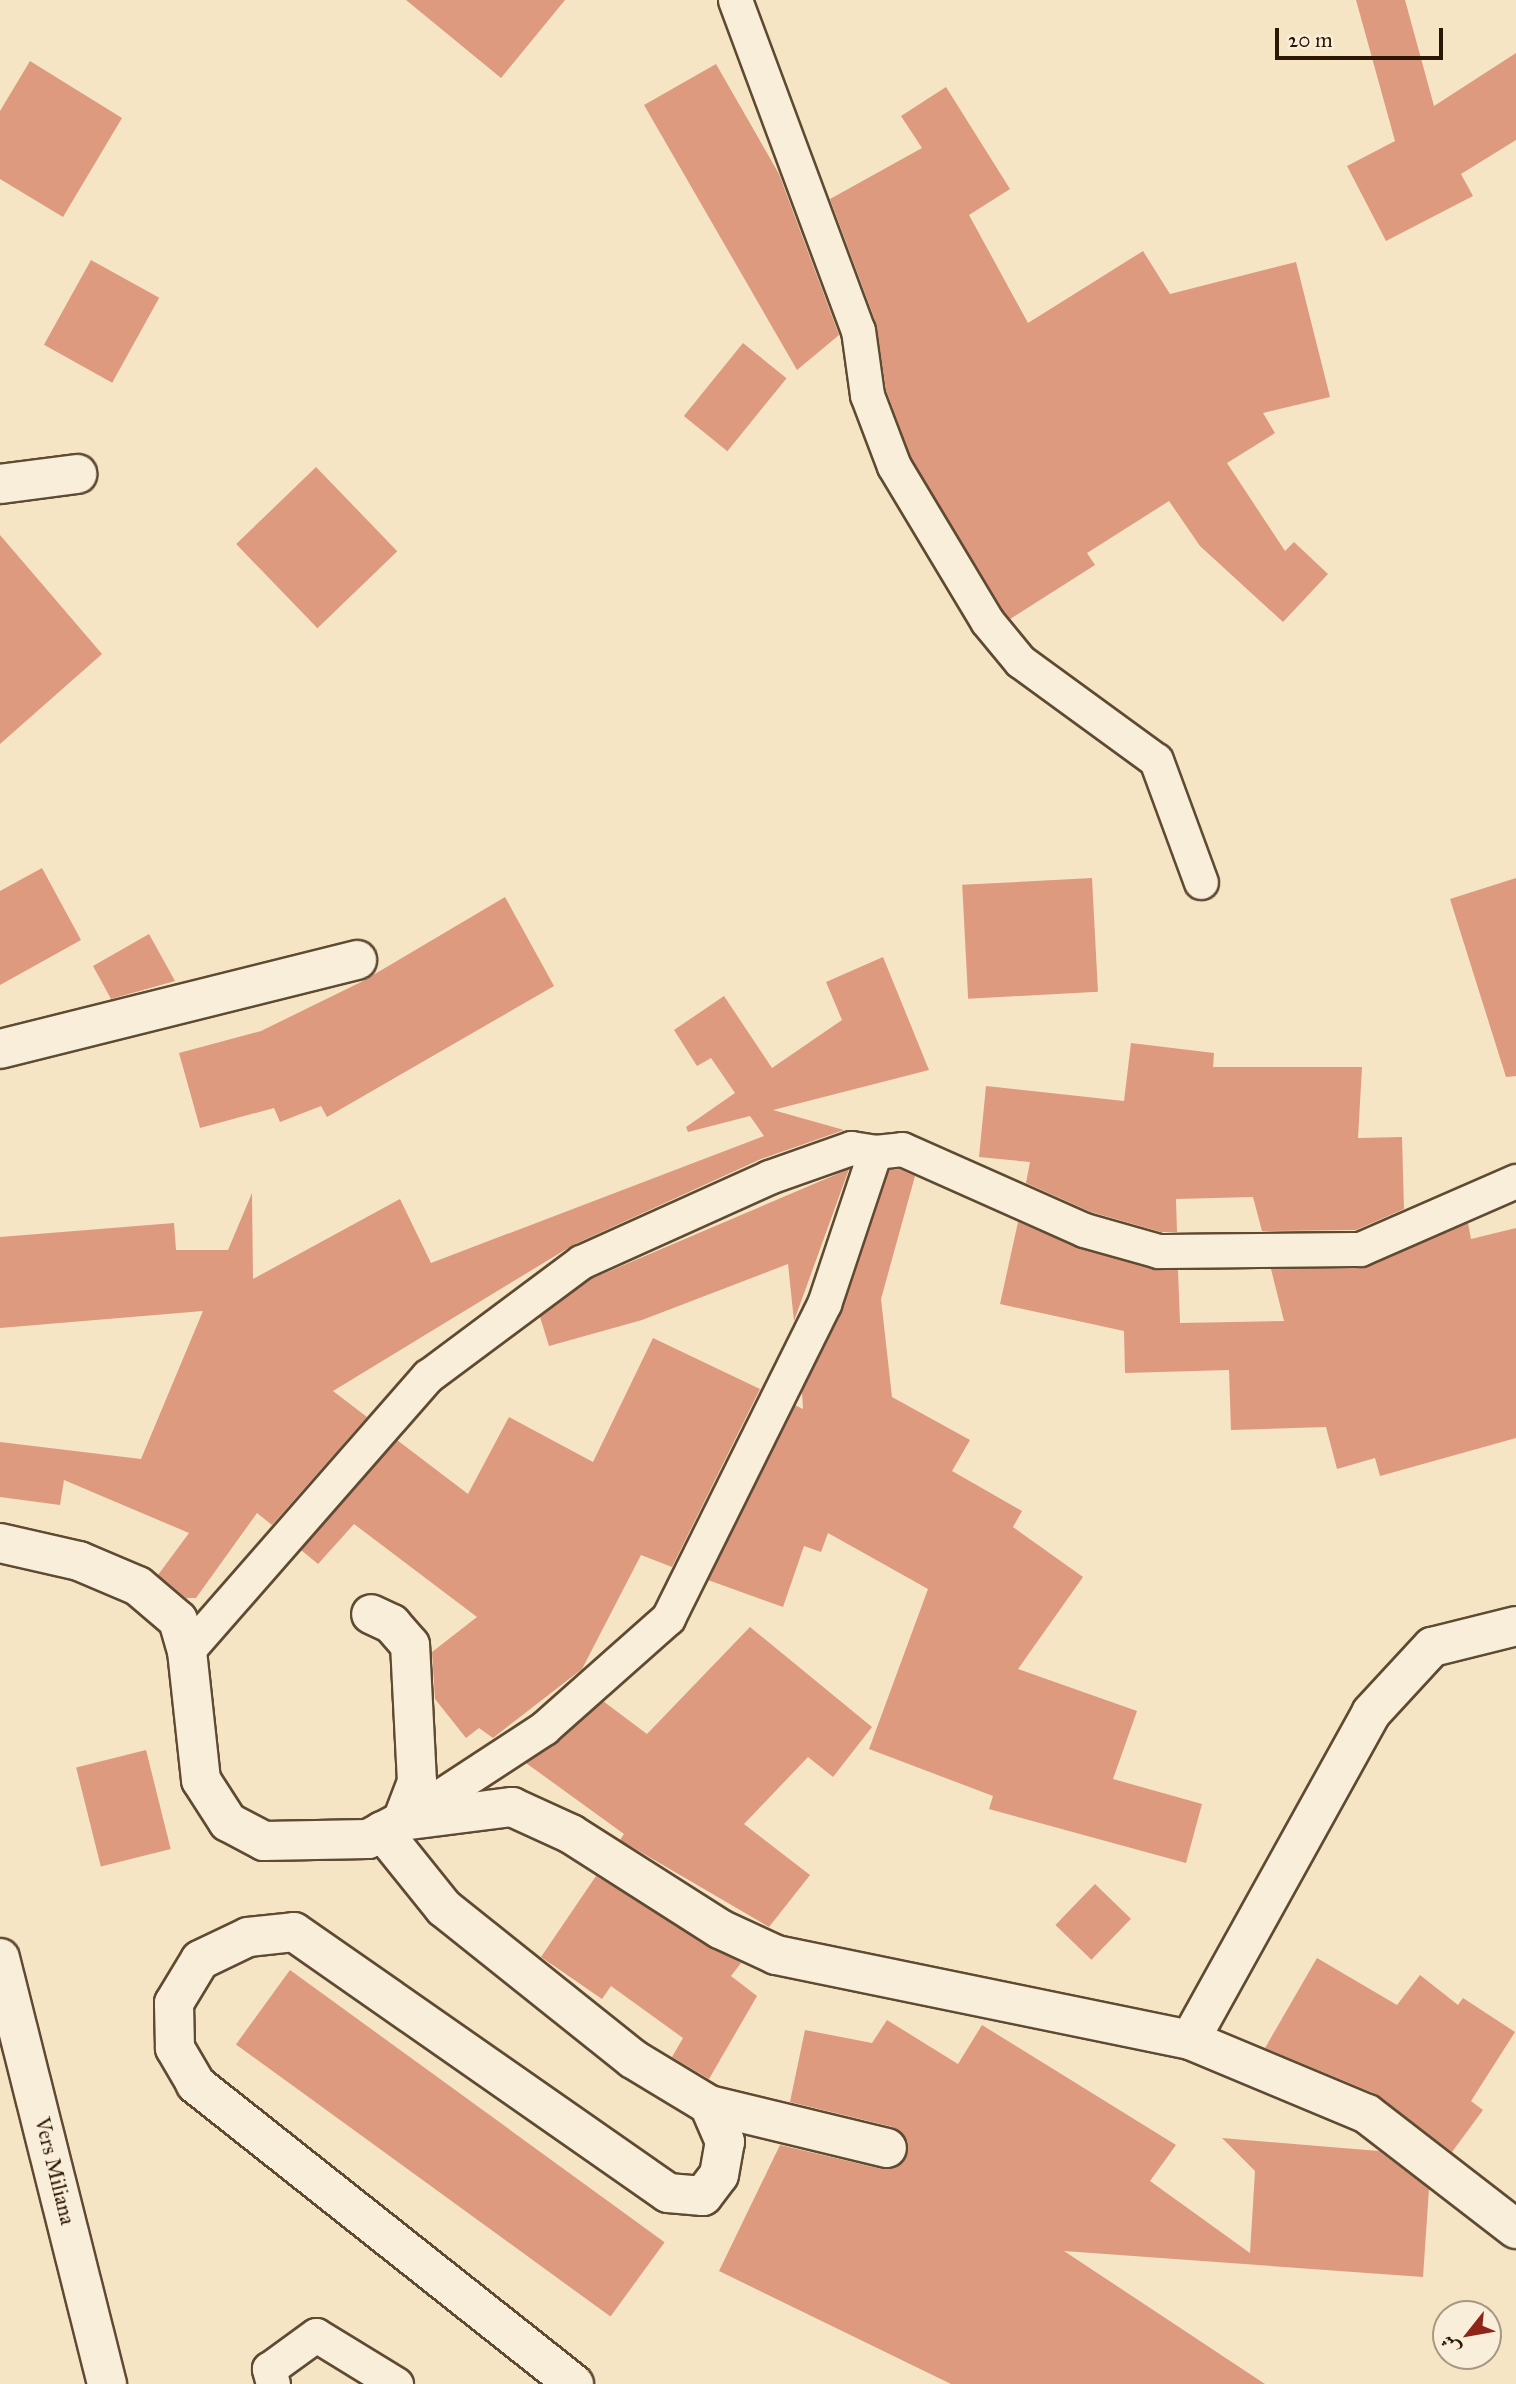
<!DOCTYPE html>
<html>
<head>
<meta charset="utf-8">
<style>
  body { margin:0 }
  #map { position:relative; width:1516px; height:2384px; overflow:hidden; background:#f5e5c4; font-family:"IM FELL Great Primer",Amiri,serif }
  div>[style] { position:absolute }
  .building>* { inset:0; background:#de9a7f; transform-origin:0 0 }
  .roads { filter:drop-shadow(2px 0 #5f4a32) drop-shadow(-2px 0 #5f4a32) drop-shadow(0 2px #5f4a32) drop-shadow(0 -2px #5f4a32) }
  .service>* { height:33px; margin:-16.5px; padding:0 16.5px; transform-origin:16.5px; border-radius:16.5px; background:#f8eed9 }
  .minor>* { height:38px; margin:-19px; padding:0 19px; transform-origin:19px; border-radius:19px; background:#f8eed9 }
  .secondary>* { height:38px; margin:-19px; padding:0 19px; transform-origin:19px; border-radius:19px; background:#f8eed9 }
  span { translate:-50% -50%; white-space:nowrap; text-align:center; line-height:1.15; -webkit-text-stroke:7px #f8eed9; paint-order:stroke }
  .street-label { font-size:21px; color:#2d1602 }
  .north { position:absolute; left:1432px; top:2300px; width:70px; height:70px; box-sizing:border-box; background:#f8eed9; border:2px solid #a79883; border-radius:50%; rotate:239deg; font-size:19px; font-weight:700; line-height:28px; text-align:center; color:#2d1602 }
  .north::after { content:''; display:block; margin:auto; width:24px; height:32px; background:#8f2418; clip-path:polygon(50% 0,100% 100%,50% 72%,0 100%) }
  .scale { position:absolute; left:1275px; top:28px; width:168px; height:32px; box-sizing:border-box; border:4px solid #2d1602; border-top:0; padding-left:9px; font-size:21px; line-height:24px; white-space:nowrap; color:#2d1602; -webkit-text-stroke:5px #f8eed9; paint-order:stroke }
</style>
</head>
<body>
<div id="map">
  <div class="building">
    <div style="clip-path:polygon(406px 0,565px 0,501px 78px)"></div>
    <div style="clip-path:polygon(1356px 0,1405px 0,1434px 106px,1516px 53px,1516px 140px,1461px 174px,1473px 196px,1386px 241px,1347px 166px,1395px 141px)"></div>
    <div style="clip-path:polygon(30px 61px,122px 118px,63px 217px,0 179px,0 111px)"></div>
    <div style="clip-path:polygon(716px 64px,779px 174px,839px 335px,797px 370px,644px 105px)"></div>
    <div style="clip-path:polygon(946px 87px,1010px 189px,969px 215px,1028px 323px,1143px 251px,1170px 294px,1296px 262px,1330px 397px,1263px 413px,1275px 433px,1227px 463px,1285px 551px,1294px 542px,1328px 574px,1283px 622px,1200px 546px,1169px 501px,1087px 553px,1095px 565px,1010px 619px,1003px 610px,911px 458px,886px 390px,876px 323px,830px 199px,922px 148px,901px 116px)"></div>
    <div style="left:91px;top:260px;width:78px;height:97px;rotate:29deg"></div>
    <div style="left:743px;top:343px;width:56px;height:94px;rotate:39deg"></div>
    <div style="left:316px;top:467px;width:117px;height:111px;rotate:46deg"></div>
    <div style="clip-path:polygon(0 535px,102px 654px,0 744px)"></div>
    <div style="clip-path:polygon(42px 868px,81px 940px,0 985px,0 891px)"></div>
    <div style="left:1092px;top:878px;width:114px;height:130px;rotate:87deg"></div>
    <div style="clip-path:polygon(1516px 878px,1516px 1076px,1506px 1077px,1450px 899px)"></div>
    <div style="clip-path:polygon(505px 897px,554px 986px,327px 1117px,321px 1106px,280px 1122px,274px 1108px,200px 1128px,179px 1053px,261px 1031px,363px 981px)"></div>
    <div style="clip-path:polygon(149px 934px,175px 981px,111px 999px,93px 966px)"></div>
    <div style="clip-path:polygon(883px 957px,929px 1070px,773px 1110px,844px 1130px,761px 1159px,573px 1245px,333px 1391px,367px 1417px,272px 1525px,257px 1513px,196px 1598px,186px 1598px,158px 1575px,189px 1533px,64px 1480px,60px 1505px,0 1497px,0 1442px,141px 1459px,203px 1311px,0 1328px,0 1237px,174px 1223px,176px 1250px,228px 1250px,252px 1193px,253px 1279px,400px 1199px,431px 1263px,764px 1136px,750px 1116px,688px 1132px,686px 1127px,735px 1093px,711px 1058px,697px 1066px,674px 1030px,724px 996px,772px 1068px,842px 1020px,826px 982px)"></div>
    <div style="clip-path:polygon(1131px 1043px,1214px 1053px,1213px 1067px,1362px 1067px,1358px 1138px,1402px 1137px,1404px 1209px,1356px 1230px,1262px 1231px,1253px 1197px,1176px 1199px,1177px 1232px,1161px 1232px,1091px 1212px,1026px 1183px,1030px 1162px,979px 1157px,986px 1086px,1124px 1101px)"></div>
    <div style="clip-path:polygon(849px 1169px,794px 1321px,788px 1264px,642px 1320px,549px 1346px,540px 1317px,591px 1279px)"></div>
    <div style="clip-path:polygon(899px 1169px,915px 1176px,881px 1299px,892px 1397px,970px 1440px,952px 1471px,1022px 1511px,1013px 1527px,1083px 1577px,1018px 1669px,1137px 1711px,1113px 1779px,1202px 1804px,1186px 1863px,989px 1809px,993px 1796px,869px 1749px,928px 1589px,828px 1533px,821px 1552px,804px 1546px,783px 1607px,708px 1580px,795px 1405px,803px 1409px,802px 1392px,842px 1310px,889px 1170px)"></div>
    <div style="clip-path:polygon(1018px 1222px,1079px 1248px,1178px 1270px,1180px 1323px,1284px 1321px,1271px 1269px,1361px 1268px,1468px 1223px,1471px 1239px,1516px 1228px,1516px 1438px,1380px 1476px,1375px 1458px,1337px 1469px,1326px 1427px,1231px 1430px,1229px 1370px,1125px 1373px,1124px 1331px,1000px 1304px)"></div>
    <div style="clip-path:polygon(653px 1338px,760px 1389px,672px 1567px,641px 1555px,582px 1669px,493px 1738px,479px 1728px,466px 1738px,435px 1699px,432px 1652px,477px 1617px,354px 1524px,318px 1564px,301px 1550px,397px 1440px,468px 1494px,509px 1417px,593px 1462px)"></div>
    <div style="clip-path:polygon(750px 1627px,872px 1727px,833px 1777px,808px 1757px,744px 1824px,810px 1875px,769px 1927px,620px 1840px,624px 1834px,526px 1763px,603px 1701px,647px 1734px)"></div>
    <div style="left:146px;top:1750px;width:102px;height:72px;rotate:76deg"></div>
    <div style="clip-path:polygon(596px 1876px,741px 1963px,731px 1976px,757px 1996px,709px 2079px,672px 2057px,683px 2038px,611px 1986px,602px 1999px,541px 1957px)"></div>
    <div style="left:1095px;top:1884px;width:50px;height:57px;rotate:44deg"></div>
    <div style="clip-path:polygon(1317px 1958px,1397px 2005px,1420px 1975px,1458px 2005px,1463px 1998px,1515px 2032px,1471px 2101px,1483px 2110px,1452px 2152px,1376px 2094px,1265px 2048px)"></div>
    <div style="left:290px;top:1970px;width:463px;height:92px;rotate:36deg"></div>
    <div style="clip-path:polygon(887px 2020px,958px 2064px,982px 2025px,1176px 2145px,1150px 2181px,1250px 2253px,1255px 2171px,1222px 2138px,1379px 2151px,1429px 2189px,1423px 2277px,1064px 2251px,1265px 2384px,951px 2384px,719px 2271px,780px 2145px,882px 2169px,903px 2163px,908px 2142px,893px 2127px,790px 2102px,805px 2030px,872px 2043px)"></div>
  </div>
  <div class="roads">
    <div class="service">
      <div style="left:735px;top:0;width:352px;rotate:69.6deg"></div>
      <div style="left:858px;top:330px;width:66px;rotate:82.1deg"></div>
      <div style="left:867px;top:395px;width:76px;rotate:69.2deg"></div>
      <div style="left:894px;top:466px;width:181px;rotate:59deg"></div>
      <div style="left:987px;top:621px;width:52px;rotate:50.5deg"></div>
      <div style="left:1020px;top:661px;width:168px;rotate:36.1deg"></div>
      <div style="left:1156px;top:760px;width:130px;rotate:69.8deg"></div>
      <div style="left:187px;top:1651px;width:366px;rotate:-48.8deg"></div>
      <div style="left:428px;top:1376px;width:191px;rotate:-36.7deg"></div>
      <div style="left:581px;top:1262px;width:206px;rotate:-24.3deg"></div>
      <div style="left:769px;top:1177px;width:87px;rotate:-19.5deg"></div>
      <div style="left:851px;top:1148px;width:24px;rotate:9deg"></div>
      <div style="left:402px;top:1821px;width:170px;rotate:-33.2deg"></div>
      <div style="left:544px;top:1728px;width:166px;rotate:-41.6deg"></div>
      <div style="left:668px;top:1618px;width:351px;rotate:-63.6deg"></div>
      <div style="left:824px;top:1304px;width:160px;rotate:-71.5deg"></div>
      <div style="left:875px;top:1152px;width:27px;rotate:-6deg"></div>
      <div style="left:902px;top:1149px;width:199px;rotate:24deg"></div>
      <div style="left:1084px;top:1230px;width:77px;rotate:15.8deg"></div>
      <div style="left:1158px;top:1251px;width:202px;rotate:-0.6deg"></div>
      <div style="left:1360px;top:1249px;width:170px;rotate:-23.6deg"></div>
      <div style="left:273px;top:2384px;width:16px;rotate:-105deg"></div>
      <div style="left:269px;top:2369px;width:58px;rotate:-35.9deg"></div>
      <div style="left:316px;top:2335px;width:94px;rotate:31.5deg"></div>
    </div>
    <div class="minor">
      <div style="left:0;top:484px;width:78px;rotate:-7.4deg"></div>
      <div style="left:0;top:1049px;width:368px;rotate:-14deg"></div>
      <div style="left:0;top:1543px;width:81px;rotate:12.8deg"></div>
      <div style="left:79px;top:1561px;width:64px;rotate:23deg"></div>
      <div style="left:138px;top:1586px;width:52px;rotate:40.4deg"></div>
      <div style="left:178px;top:1620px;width:32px;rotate:74deg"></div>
      <div style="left:187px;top:1651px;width:130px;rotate:83.8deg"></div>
      <div style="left:201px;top:1780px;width:50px;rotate:57.3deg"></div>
      <div style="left:228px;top:1822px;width:41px;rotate:27.8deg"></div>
      <div style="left:264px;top:1841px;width:104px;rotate:-1.1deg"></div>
      <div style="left:368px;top:1839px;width:38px;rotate:-28deg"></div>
      <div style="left:402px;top:1821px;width:42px;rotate:-69deg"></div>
      <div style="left:417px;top:1782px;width:137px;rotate:-92.9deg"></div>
      <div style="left:410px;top:1645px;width:28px;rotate:-131deg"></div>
      <div style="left:392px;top:1624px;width:23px;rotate:-155deg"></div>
      <div style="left:402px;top:1821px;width:111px;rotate:-7.3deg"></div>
      <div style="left:512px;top:1807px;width:65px;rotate:24.6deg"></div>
      <div style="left:571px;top:1834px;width:177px;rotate:32.5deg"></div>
      <div style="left:720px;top:1929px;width:62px;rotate:24.9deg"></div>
      <div style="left:776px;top:1955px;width:423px;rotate:11.6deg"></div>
      <div style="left:1190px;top:2040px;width:192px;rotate:22.7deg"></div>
      <div style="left:1367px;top:2114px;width:188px;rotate:37.7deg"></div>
      <div style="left:382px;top:1831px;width:99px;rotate:51.2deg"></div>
      <div style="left:444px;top:1908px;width:242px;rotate:38.6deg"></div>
      <div style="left:633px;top:2059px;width:89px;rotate:31.2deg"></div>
      <div style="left:709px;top:2105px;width:183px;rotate:13.6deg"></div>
      <div style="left:1190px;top:2040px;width:374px;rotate:-61deg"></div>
      <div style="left:1371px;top:1713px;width:90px;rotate:-47.3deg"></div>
      <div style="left:1432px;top:1647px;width:87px;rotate:-14deg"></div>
      <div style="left:574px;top:2384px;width:483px;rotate:-141.6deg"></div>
      <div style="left:196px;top:2084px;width:42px;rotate:-120.3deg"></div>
      <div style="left:175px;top:2048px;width:45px;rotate:-91.3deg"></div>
      <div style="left:174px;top:2003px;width:50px;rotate:-58.8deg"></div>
      <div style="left:200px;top:1960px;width:53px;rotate:-25.6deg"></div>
      <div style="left:248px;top:1937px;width:46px;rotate:-6.2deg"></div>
      <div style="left:294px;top:1932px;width:456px;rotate:34.9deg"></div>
      <div style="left:668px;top:2193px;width:35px;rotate:5deg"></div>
      <div style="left:703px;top:2196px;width:26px;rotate:-53deg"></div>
      <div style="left:719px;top:2175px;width:34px;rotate:-80deg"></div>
      <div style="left:725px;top:2142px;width:40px;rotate:-113.4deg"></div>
    </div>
    <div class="secondary">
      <div style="left:0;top:1958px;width:439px;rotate:75.9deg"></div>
    </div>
  </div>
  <div class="street-label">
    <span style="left:55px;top:2171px;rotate:76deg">Vers Miliana</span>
  </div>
  <div class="north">ش</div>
  <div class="scale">20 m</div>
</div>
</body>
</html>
